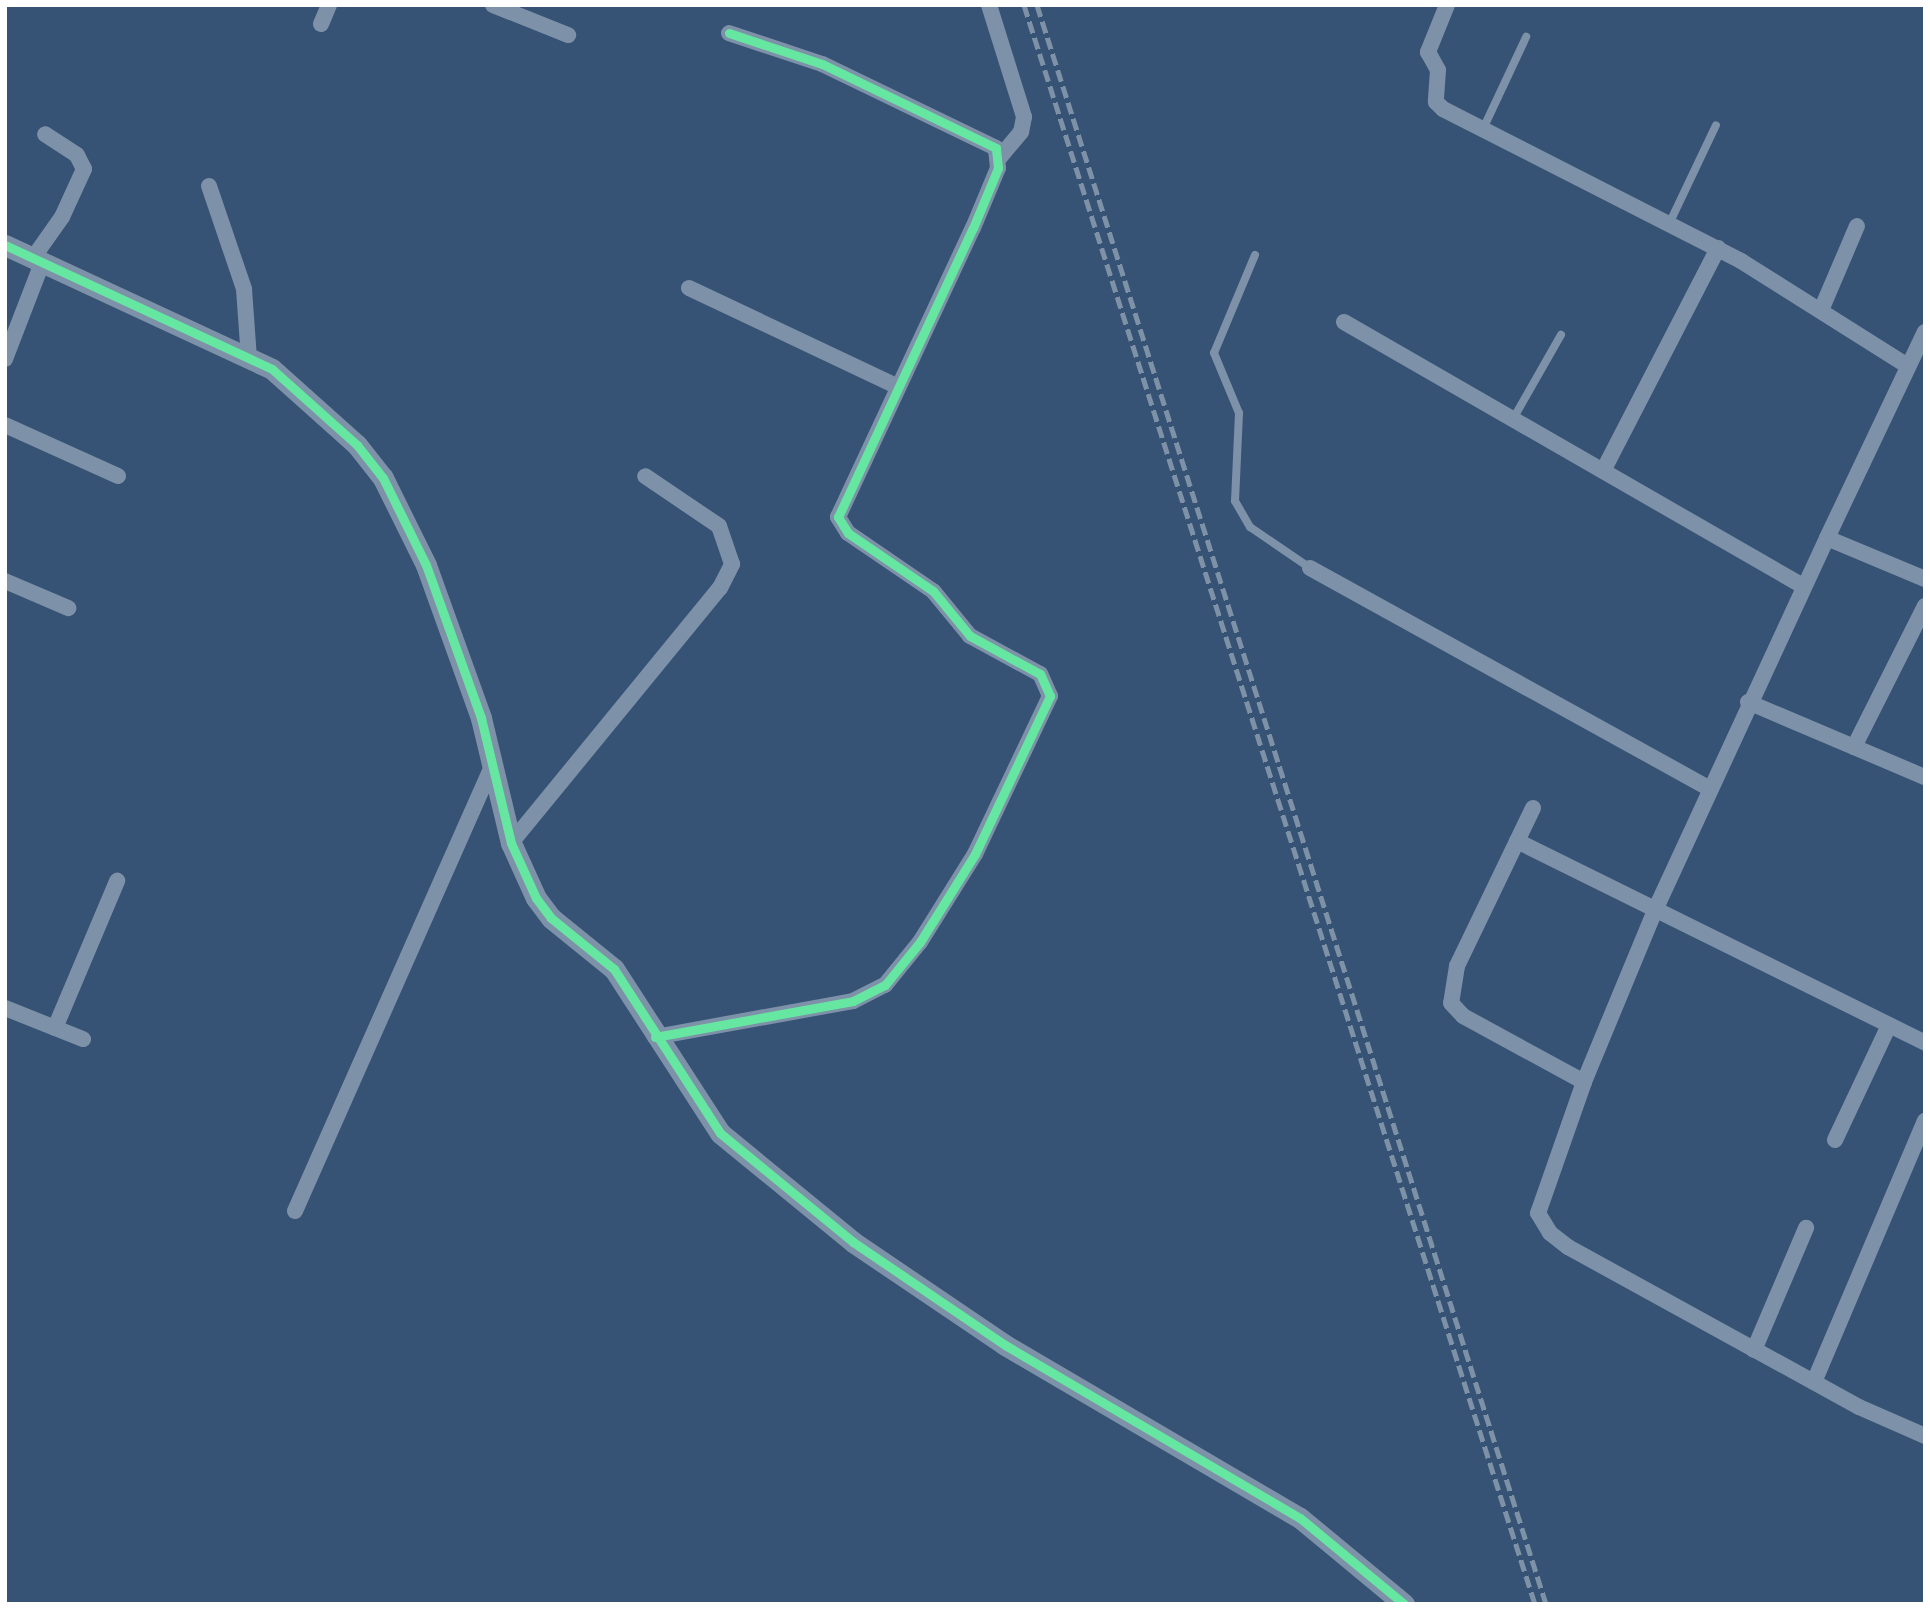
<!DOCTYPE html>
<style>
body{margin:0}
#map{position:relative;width:1930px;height:1609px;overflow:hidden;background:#365274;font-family:Raleway,sans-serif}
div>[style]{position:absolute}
.service>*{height:8px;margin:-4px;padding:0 4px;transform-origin:4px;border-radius:4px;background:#7d92a8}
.minor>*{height:16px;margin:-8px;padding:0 8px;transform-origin:8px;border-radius:8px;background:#7d92a8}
.tertiary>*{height:21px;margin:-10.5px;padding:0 10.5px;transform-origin:10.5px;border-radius:10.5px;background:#7d92a8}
.rail>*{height:5px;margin-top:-2.5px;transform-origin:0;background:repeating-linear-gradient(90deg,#7e92a7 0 12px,transparent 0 17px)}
.cycleway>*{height:9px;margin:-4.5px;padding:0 4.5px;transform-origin:4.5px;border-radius:4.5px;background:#66e7a1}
span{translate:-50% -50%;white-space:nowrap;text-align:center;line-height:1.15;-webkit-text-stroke:5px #1b4f8f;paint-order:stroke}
.frame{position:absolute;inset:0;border:7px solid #fff;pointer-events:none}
</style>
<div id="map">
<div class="service">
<div style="left:1483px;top:129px;width:102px;rotate:-64.9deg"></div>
<div style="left:1670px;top:222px;width:107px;rotate:-64.6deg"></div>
<div style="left:1255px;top:255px;width:106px;rotate:112.7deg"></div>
<div style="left:1214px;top:353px;width:65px;rotate:67.4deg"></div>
<div style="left:1239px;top:413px;width:88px;rotate:92.6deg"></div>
<div style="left:1235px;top:501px;width:30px;rotate:60deg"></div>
<div style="left:1250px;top:527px;width:73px;rotate:34.3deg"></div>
<div style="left:1513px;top:419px;width:97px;rotate:-60.3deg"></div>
</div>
<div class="minor">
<div style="left:493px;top:5px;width:81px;rotate:21.8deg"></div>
<div style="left:989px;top:5px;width:117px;rotate:72.6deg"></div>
<div style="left:1024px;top:117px;width:15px;rotate:101deg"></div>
<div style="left:1021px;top:132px;width:33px;rotate:130deg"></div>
<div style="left:1447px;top:5px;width:51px;rotate:112deg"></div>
<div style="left:1428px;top:52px;width:21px;rotate:61deg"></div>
<div style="left:1438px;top:70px;width:32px;rotate:94deg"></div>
<div style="left:1436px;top:102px;width:10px;rotate:45deg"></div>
<div style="left:1443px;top:109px;width:335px;rotate:27deg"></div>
<div style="left:1741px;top:261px;width:197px;rotate:32.2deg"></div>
<div style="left:321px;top:24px;width:21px;rotate:-67deg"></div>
<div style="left:209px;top:186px;width:109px;rotate:71.2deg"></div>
<div style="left:244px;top:289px;width:69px;rotate:85.9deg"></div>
<div style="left:33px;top:258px;width:50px;rotate:-54.7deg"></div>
<div style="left:62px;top:217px;width:53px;rotate:-65.4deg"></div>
<div style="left:84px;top:169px;width:16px;rotate:-117deg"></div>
<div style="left:77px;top:155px;width:38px;rotate:-147deg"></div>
<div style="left:689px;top:288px;width:231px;rotate:25.3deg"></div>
<div style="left:1822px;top:308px;width:89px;rotate:-66.9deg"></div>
<div style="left:1344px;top:322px;width:530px;rotate:29.91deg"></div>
<div style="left:5px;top:359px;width:103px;rotate:-68.9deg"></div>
<div style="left:5px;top:425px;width:124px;rotate:24.3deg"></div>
<div style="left:1603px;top:471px;width:251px;rotate:-62.7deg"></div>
<div style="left:1827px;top:538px;width:228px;rotate:-64.6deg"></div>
<div style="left:1310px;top:568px;width:455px;rotate:28.9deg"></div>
<div style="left:1925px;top:579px;width:106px;rotate:-157.3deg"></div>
<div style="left:1827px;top:538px;width:408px;rotate:114.8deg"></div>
<div style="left:1656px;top:908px;width:188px;rotate:112.5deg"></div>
<div style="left:1584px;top:1082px;width:139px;rotate:109.3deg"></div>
<div style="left:1538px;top:1213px;width:23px;rotate:59deg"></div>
<div style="left:1550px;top:1233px;width:23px;rotate:38deg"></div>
<div style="left:1568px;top:1247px;width:332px;rotate:28.8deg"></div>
<div style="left:1859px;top:1407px;width:72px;rotate:23.7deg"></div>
<div style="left:5px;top:581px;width:69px;rotate:23.2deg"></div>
<div style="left:1748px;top:702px;width:192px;rotate:23deg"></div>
<div style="left:1854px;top:747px;width:158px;rotate:-63.3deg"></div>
<div style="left:1533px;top:808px;width:175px;rotate:115.7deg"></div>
<div style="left:1457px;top:966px;width:37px;rotate:99deg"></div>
<div style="left:1451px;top:1003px;width:18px;rotate:47deg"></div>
<div style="left:1463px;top:1016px;width:138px;rotate:28.6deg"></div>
<div style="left:1517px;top:841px;width:455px;rotate:26.3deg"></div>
<div style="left:511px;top:843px;width:330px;rotate:-50.7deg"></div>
<div style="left:720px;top:588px;width:27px;rotate:-63deg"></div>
<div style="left:732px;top:564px;width:40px;rotate:-108.9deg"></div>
<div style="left:719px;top:526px;width:89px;rotate:-146deg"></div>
<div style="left:5px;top:1008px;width:84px;rotate:21.7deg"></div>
<div style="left:55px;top:1028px;width:160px;rotate:-67.1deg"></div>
<div style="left:655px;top:1037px;width:201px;rotate:-10.3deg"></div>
<div style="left:853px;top:1001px;width:36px;rotate:-27deg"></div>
<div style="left:885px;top:985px;width:55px;rotate:-50.9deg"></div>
<div style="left:920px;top:942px;width:104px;rotate:-58deg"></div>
<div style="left:975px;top:854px;width:175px;rotate:-64.6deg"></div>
<div style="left:1050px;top:696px;width:24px;rotate:-114deg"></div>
<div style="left:1040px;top:674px;width:80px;rotate:-151.5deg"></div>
<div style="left:970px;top:636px;width:58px;rotate:-129.4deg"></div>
<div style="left:933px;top:591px;width:103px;rotate:-145.7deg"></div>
<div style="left:848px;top:533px;width:19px;rotate:-122deg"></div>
<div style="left:838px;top:517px;width:319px;rotate:-65deg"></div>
<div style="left:973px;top:228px;width:65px;rotate:-67.4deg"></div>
<div style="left:998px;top:168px;width:20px;rotate:-96deg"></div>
<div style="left:996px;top:148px;width:193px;rotate:-154.2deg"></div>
<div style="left:822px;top:64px;width:98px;rotate:-161.6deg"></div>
<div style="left:1835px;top:1140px;width:127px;rotate:-64.8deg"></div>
<div style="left:295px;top:1211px;width:486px;rotate:-66.1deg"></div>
<div style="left:1754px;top:1350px;width:133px;rotate:-66.9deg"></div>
<div style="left:1814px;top:1382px;width:284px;rotate:-67deg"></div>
</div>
<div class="tertiary">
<div style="left:5px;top:245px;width:294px;rotate:24.9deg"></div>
<div style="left:272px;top:369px;width:114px;rotate:41.8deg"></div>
<div style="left:357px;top:445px;width:42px;rotate:51.8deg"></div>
<div style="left:383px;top:478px;width:97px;rotate:63.7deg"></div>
<div style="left:426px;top:565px;width:163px;rotate:70.2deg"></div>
<div style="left:481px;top:718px;width:129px;rotate:76.5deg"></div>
<div style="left:511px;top:843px;width:60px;rotate:65.6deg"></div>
<div style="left:536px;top:898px;width:25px;rotate:53deg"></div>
<div style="left:551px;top:918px;width:81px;rotate:39deg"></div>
<div style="left:614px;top:969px;width:195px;rotate:57.1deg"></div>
<div style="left:720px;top:1133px;width:172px;rotate:39.3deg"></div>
<div style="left:853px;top:1242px;width:184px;rotate:34.1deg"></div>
<div style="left:1005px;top:1345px;width:342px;rotate:30.4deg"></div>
<div style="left:1300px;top:1518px;width:135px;rotate:39.6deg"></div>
</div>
<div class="rail">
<div style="left:1024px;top:5px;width:1679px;rotate:72.28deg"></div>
<div style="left:1037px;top:5px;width:1678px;rotate:72.34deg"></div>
</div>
<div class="cycleway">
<div style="left:5px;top:245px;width:294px;rotate:24.9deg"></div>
<div style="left:272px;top:369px;width:114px;rotate:41.8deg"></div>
<div style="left:357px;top:445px;width:42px;rotate:51.8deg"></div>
<div style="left:383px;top:478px;width:97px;rotate:63.7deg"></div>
<div style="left:426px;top:565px;width:163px;rotate:70.2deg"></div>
<div style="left:481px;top:718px;width:129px;rotate:76.5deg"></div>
<div style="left:511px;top:843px;width:60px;rotate:65.6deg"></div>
<div style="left:536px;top:898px;width:25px;rotate:53deg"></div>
<div style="left:551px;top:918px;width:81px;rotate:39deg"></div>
<div style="left:614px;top:969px;width:195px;rotate:57.1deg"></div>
<div style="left:720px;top:1133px;width:172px;rotate:39.3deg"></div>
<div style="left:853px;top:1242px;width:184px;rotate:34.1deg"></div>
<div style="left:1005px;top:1345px;width:342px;rotate:30.4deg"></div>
<div style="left:1300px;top:1518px;width:135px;rotate:39.6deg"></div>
<div style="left:655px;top:1037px;width:201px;rotate:-10.3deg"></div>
<div style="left:853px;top:1001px;width:36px;rotate:-27deg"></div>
<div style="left:885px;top:985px;width:55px;rotate:-50.9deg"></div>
<div style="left:920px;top:942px;width:104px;rotate:-58deg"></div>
<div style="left:975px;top:854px;width:175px;rotate:-64.6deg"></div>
<div style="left:1050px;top:696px;width:24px;rotate:-114deg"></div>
<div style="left:1040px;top:674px;width:80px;rotate:-151.5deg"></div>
<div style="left:970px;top:636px;width:58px;rotate:-129.4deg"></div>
<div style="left:933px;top:591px;width:103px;rotate:-145.7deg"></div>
<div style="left:848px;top:533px;width:19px;rotate:-122deg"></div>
<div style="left:838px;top:517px;width:319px;rotate:-65deg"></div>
<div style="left:973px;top:228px;width:65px;rotate:-67.4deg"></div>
<div style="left:998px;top:168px;width:20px;rotate:-96deg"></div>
<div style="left:996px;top:148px;width:193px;rotate:-154.2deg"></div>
<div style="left:822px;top:64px;width:98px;rotate:-161.6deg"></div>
</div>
<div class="frame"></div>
</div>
